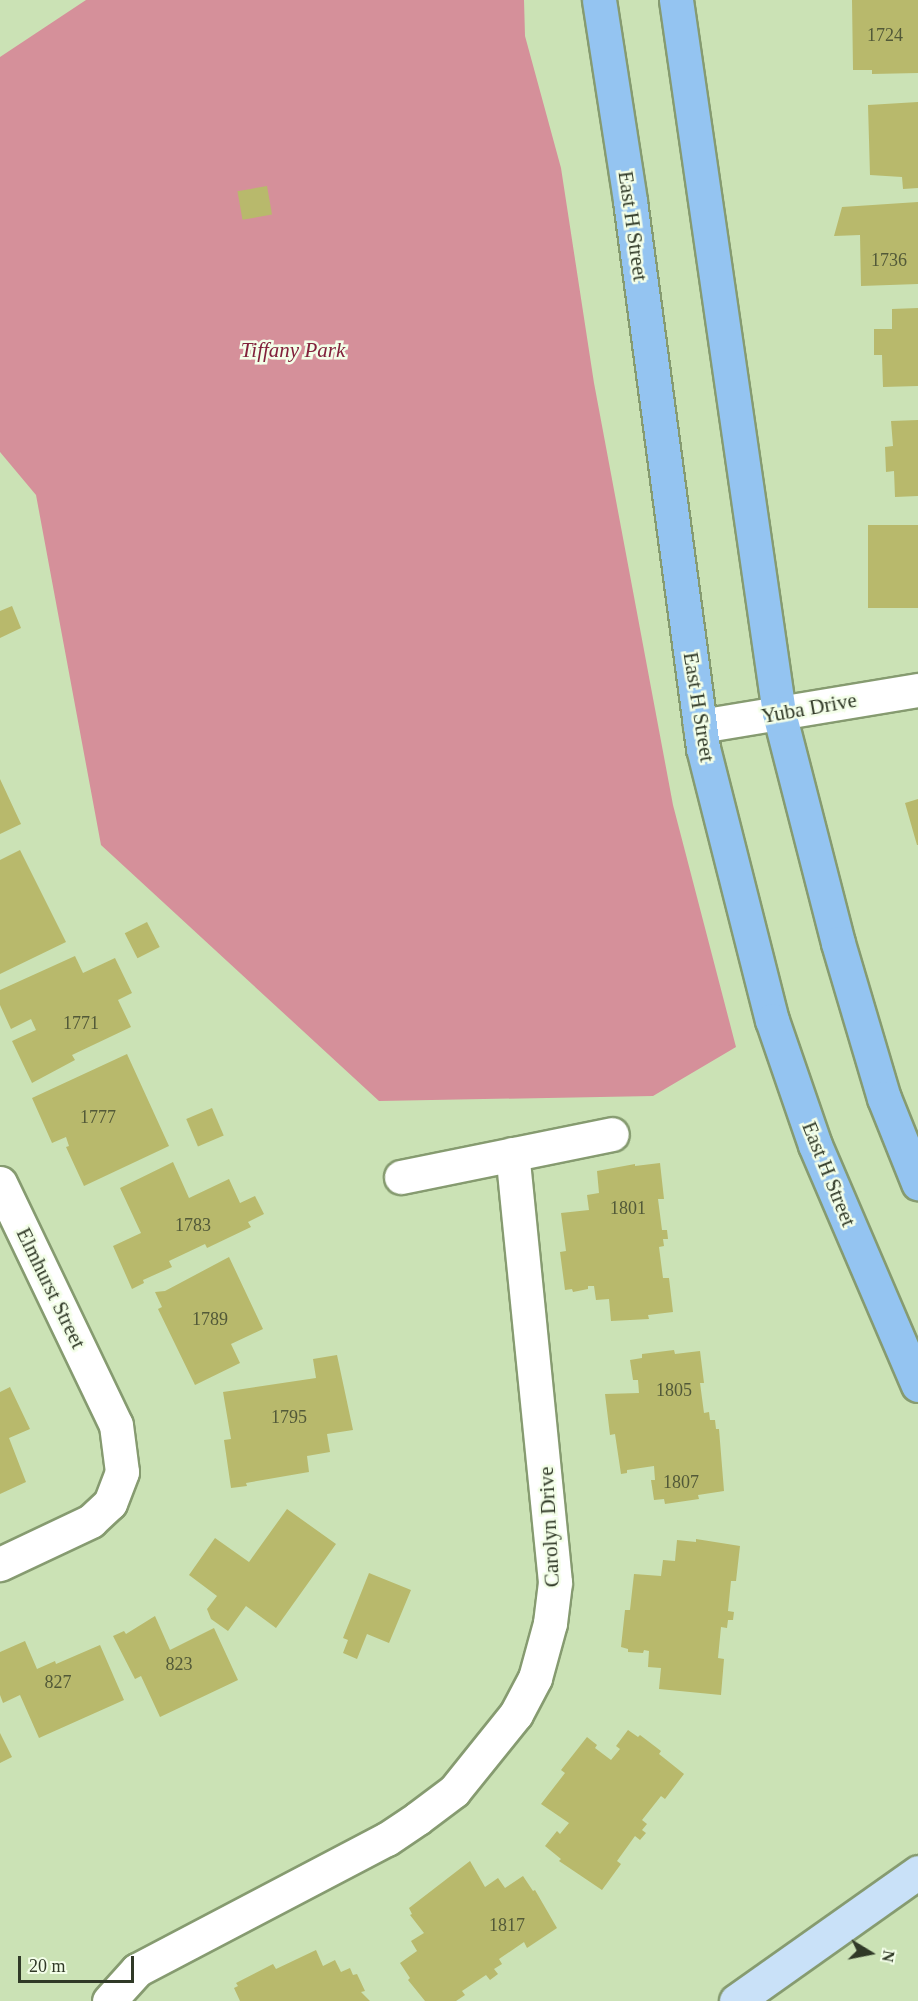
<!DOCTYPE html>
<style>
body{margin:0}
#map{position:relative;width:918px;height:2001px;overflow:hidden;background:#cbe2b5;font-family:Georgia,serif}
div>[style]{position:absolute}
.green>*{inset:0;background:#d5909a}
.building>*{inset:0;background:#b8b96c;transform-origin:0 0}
.roads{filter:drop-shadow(2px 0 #869b70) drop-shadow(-2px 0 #869b70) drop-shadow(0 2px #869b70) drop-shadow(0 -2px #869b70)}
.minor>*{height:33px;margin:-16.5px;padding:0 16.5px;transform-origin:16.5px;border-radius:16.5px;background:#fff}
.secondary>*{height:33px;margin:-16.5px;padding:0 16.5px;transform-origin:16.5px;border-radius:16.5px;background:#c9e1f8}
.primary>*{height:33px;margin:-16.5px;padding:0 16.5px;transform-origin:16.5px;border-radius:16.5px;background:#94c4f1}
span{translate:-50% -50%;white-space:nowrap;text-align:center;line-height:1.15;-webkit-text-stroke:5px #f3fee8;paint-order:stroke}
.number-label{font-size:18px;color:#525938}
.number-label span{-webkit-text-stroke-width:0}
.street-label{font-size:21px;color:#303927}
.park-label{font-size:21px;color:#81213b;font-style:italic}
.north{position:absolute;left:840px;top:1923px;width:60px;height:60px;-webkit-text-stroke:4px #f3fee8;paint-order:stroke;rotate:100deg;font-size:16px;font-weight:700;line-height:24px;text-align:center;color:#303927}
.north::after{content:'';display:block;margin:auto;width:21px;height:27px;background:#303927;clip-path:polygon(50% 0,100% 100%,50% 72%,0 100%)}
.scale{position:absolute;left:18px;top:1956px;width:116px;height:27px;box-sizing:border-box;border:3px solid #303927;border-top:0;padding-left:8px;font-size:18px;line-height:21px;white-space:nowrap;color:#303927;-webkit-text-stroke:4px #f3fee8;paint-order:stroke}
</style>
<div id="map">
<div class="green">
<div style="clip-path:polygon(86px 0,524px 0,525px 36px,561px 168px,594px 383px,673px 805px,736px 1047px,653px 1096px,379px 1101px,101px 845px,36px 495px,0 452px,0 57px)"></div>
</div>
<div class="building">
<div style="clip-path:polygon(852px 0,918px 0,918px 73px,872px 74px,872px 70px,853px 70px)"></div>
<div style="clip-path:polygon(918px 102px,918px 188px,903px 189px,902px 177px,870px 175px,868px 105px)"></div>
<div style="left:267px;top:186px;width:29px;height:30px;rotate:80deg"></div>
<div style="clip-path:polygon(918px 202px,918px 284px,861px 286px,860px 235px,834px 236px,842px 207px)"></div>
<div style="clip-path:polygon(918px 308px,918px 386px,883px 387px,882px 355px,874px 355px,874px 329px,892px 329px,892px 309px)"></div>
<div style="clip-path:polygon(918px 420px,918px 496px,895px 497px,894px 471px,886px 472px,885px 447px,893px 446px,891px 421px)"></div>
<div style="left:918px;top:525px;width:83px;height:50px;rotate:90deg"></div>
<div style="clip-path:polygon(12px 606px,21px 628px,0 638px,0 611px)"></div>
<div style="clip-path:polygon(0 779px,21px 824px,0 834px)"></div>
<div style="clip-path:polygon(918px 799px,918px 845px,917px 845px,905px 803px)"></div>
<div style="clip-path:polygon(20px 850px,66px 942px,0 974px,0 860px)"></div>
<div style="left:147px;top:922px;width:28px;height:25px;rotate:63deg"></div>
<div style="clip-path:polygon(75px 956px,83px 973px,115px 958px,132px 993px,118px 1000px,131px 1027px,72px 1055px,75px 1060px,32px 1083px,12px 1041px,36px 1030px,31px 1019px,11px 1029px,0 1005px,0 990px)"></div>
<div style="clip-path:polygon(127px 1054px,169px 1146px,84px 1186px,66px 1147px,69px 1146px,66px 1137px,52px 1143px,32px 1098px)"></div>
<div style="left:212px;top:1108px;width:30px;height:28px;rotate:67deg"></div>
<div style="clip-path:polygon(173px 1162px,189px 1198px,229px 1179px,240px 1203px,255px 1196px,264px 1214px,248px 1222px,251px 1227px,207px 1248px,205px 1244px,169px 1261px,172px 1267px,143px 1280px,144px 1283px,132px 1289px,113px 1246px,141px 1233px,120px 1188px)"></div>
<div style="clip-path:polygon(660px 1163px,664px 1199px,658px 1199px,662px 1230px,667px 1230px,668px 1239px,663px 1239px,664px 1246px,659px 1247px,663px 1278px,669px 1278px,673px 1312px,648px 1315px,649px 1319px,611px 1321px,609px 1299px,596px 1300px,594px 1286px,588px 1286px,588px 1289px,573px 1292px,572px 1289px,565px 1290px,560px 1252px,566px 1251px,561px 1213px,589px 1210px,587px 1195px,599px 1193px,597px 1171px,635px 1164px,635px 1166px)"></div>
<div style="clip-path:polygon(229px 1257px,263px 1329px,231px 1344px,240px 1363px,195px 1385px,158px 1309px,162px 1307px,155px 1292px,165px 1291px)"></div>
<div style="clip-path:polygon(674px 1350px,675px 1354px,700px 1351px,704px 1383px,700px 1383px,704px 1413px,709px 1412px,710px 1420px,715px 1420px,716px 1429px,719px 1429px,724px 1491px,698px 1495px,699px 1499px,665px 1504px,664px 1499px,654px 1500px,651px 1480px,655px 1480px,654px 1466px,627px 1470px,627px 1473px,621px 1474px,615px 1434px,610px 1435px,605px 1394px,639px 1393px,638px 1380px,633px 1380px,630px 1360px,642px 1358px,642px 1354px)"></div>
<div style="clip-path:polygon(337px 1355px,353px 1430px,327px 1434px,330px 1452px,307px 1456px,309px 1472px,246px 1483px,247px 1486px,231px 1488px,224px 1440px,231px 1439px,223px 1392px,316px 1378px,313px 1359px)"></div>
<div style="clip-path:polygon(10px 1387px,30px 1429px,9px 1438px,26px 1482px,0 1494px,0 1392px)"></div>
<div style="clip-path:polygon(287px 1509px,336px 1544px,276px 1628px,246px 1606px,228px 1631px,211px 1619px,207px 1609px,217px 1596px,189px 1575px,215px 1538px,249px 1562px)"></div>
<div style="clip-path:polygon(696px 1539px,740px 1546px,736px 1581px,731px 1581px,728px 1611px,734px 1612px,733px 1620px,728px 1620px,727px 1628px,721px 1627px,718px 1658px,724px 1659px,721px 1695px,659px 1689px,661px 1668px,648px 1667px,649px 1651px,644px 1650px,643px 1653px,628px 1652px,628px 1649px,621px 1647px,625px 1610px,630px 1610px,634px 1574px,661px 1576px,663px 1560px,675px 1561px,677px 1540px,696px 1542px)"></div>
<div style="clip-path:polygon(369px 1573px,411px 1590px,389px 1643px,367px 1634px,357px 1659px,343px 1653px,348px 1640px,343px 1638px)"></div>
<div style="clip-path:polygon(155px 1616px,170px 1650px,214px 1628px,238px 1680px,160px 1717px,141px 1676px,135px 1679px,113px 1636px,124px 1631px,126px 1634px)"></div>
<div style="clip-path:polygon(25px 1641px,37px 1669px,55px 1661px,56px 1664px,100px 1645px,124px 1700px,39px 1738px,20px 1695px,3px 1703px,0 1695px,0 1652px)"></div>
<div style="clip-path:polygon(628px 1730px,638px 1737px,640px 1735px,661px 1751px,659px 1754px,684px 1774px,665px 1799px,661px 1796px,642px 1820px,647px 1824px,642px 1830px,646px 1833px,640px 1840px,635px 1836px,617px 1861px,621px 1864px,602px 1890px,559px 1861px,561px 1859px,545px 1846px,557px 1831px,560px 1834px,569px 1823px,541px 1804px,565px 1773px,561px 1770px,587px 1737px,597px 1745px,595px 1748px,611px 1760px,620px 1749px,616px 1746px)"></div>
<div style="clip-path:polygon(0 1733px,12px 1757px,0 1763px)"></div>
<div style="clip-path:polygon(470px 1861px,485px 1887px,498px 1878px,505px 1888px,523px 1876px,533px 1891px,535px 1890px,557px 1928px,527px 1948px,524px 1942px,499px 1959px,502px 1964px,494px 1969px,498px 1974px,490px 1980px,486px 1975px,462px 1991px,465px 1995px,456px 2001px,425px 2001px,408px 1980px,410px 1978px,400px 1963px,417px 1951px,411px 1941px,424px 1933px,410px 1915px,412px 1914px,409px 1908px)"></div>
<div style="clip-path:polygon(316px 1950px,323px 1966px,335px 1960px,341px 1972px,350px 1968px,353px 1975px,357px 1974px,365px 1991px,361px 1992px,370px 2001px,240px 2001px,234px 1988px,238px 1986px,236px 1983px,273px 1964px,276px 1969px)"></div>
</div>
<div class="roads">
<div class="minor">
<div style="left:700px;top:726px;width:221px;rotate:-9.4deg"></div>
<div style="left:401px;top:1177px;width:215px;rotate:-11.5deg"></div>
<div style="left:0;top:1183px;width:268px;rotate:64.4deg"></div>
<div style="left:116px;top:1425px;width:47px;rotate:82.7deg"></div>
<div style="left:122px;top:1472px;width:33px;rotate:111deg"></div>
<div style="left:110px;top:1503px;width:26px;rotate:137deg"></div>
<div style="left:91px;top:1521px;width:101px;rotate:154.7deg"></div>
<div style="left:109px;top:2001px;width:42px;rotate:-47.9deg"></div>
<div style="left:137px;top:1970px;width:282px;rotate:-27.7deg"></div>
<div style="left:387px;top:1839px;width:37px;rotate:-34deg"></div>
<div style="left:418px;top:1818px;width:45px;rotate:-36.9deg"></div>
<div style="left:454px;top:1791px;width:99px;rotate:-51.2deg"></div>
<div style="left:516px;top:1714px;width:41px;rotate:-62.2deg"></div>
<div style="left:535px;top:1678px;width:57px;rotate:-74.7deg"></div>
<div style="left:550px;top:1623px;width:41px;rotate:-83deg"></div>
<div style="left:555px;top:1582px;width:430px;rotate:-95.7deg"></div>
</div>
<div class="secondary">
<div style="left:736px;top:2001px;width:223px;rotate:-35.3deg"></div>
</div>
<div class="primary">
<div style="left:599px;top:0;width:203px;rotate:81.2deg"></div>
<div style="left:630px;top:201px;width:552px;rotate:82.4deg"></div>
<div style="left:703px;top:748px;width:281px;rotate:75.8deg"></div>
<div style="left:772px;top:1020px;width:132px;rotate:71deg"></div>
<div style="left:815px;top:1145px;width:261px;rotate:66.8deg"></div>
<div style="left:676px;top:0;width:720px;rotate:81.78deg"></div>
<div style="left:779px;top:713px;width:237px;rotate:75.6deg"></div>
<div style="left:838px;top:943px;width:162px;rotate:73.5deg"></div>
<div style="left:884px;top:1098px;width:92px;rotate:68.2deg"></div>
</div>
</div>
<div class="number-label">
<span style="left:885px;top:35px">1724</span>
<span style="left:889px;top:260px">1736</span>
<span style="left:81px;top:1023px">1771</span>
<span style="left:98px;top:1117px">1777</span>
<span style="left:628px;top:1208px">1801</span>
<span style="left:193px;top:1225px">1783</span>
<span style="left:210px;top:1319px">1789</span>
<span style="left:674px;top:1390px">1805</span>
<span style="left:289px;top:1417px">1795</span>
<span style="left:681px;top:1482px">1807</span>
<span style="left:179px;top:1664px">823</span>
<span style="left:58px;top:1682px">827</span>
<span style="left:507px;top:1925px">1817</span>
</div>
<div class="street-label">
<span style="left:633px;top:226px;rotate:82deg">East H Street</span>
<span style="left:699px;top:707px;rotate:81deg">East H Street</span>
<span style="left:809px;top:708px;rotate:-10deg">Yuba Drive</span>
<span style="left:829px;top:1174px;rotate:68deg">East H Street</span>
<span style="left:51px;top:1288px;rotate:64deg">Elmhurst Street</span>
<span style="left:549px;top:1527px;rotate:-93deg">Carolyn Drive</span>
</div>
<div class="park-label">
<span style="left:293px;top:350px">Tiffany Park</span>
</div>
<div class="north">N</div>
<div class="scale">20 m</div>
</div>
